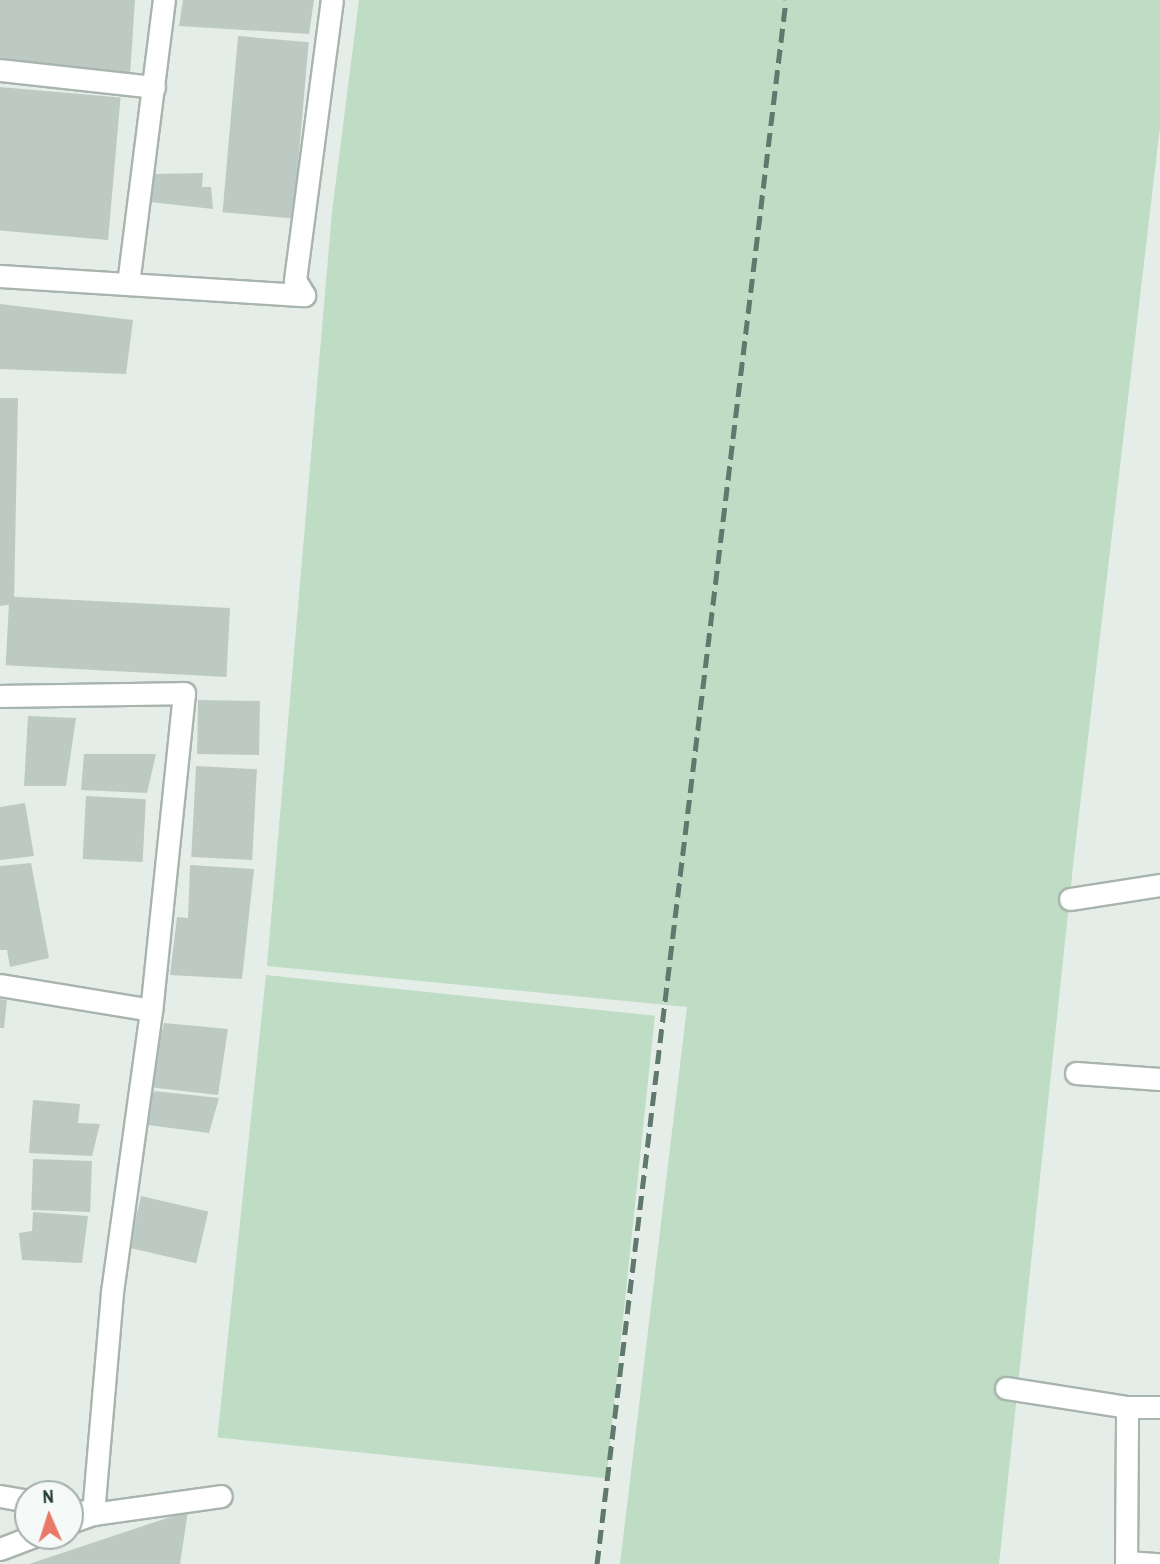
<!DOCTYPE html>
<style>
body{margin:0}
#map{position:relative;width:1160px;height:1564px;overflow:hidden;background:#e5ede8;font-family:"Archivo Narrow",sans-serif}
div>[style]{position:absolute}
.green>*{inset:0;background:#bfdcc4;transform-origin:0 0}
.building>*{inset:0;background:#bdcac4;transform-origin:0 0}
.roads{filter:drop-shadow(2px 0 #a8b5ae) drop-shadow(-2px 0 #a8b5ae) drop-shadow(0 2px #a8b5ae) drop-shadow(0 -2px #a8b5ae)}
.minor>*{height:21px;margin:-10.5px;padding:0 10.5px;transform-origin:10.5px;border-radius:10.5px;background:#fff}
.rail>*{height:5px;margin-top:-2.5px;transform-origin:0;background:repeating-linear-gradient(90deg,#60796f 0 14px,transparent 0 21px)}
span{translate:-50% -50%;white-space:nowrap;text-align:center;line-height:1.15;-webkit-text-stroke:5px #f5f9f7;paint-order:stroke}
.north{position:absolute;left:14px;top:1480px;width:70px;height:70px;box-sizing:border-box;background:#f5f9f7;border:2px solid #a2aea9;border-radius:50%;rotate:357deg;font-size:19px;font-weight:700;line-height:28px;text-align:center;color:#253e34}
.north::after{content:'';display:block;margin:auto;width:24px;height:32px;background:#e87868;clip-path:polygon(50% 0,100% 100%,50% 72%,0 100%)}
</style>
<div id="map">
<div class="green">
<div style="clip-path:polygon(359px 0,1160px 0,1160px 127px,1074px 857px,999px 1564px,620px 1564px,687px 1007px,267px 966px,332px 212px)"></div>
<div style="left:266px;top:975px;width:391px;height:465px;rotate:6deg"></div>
</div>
<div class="building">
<div style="clip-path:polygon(0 0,135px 0,130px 76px,0 66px)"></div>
<div style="clip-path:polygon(183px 0,314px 0,309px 34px,179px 26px)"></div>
<div style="left:238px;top:36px;width:71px;height:177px;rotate:5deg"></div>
<div style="left:0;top:87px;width:121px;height:143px;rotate:5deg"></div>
<div style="clip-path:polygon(203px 173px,202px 187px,211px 187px,213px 209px,150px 202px,154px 174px)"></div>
<div style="clip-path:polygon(0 304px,133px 320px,126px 374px,0 369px)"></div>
<div style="clip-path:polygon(0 398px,18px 398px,14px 604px,0 606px)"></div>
<div style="left:230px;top:608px;width:69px;height:221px;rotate:93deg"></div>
<div style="left:260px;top:701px;width:54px;height:62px;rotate:91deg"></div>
<div style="clip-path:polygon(28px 716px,76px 718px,66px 786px,24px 786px)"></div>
<div style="clip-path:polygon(84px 754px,156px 754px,147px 793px,81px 790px)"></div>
<div style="left:196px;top:766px;width:61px;height:91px;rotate:3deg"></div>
<div style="left:86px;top:796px;width:60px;height:63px;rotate:3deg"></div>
<div style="clip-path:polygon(25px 803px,34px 856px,0 860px,0 807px)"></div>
<div style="clip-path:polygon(31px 863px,49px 958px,10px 967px,7px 950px,0 950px,0 866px)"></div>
<div style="clip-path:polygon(190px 865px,254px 869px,242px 979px,170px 975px,177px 917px,188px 918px)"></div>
<div style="clip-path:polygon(0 999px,7px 1000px,4px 1028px,0 1028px)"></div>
<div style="clip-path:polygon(164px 1023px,228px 1029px,218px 1095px,148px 1087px)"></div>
<div style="clip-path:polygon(154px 1091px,219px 1098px,209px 1133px,140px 1124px)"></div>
<div style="clip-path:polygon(33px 1100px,80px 1104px,78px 1123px,100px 1124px,92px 1156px,29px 1153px)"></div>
<div style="left:33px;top:1159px;width:59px;height:51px;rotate:2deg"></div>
<div style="left:141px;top:1196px;width:69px;height:53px;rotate:13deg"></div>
<div style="clip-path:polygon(33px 1212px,88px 1216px,82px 1263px,22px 1260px,19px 1233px,32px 1231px)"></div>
<div style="clip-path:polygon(188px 1511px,180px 1564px,29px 1564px)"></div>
</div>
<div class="roads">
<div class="minor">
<div style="left:0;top:70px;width:155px;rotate:6.3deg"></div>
<div style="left:0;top:276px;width:305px;rotate:3.6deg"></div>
<div style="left:128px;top:284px;width:286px;rotate:-82.8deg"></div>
<div style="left:304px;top:295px;width:17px;rotate:-121deg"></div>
<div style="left:295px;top:280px;width:282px;rotate:-82.5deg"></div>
<div style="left:0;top:696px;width:184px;rotate:-0.9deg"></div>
<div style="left:184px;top:693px;width:319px;rotate:95.9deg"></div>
<div style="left:151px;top:1010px;width:153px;rotate:-170.6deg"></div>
<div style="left:1070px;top:899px;width:91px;rotate:-8.8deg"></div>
<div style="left:1076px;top:1073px;width:84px;rotate:4.1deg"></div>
<div style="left:1006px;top:1388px;width:122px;rotate:8.9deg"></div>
<div style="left:0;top:1496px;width:28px;rotate:10deg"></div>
<div style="left:79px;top:1511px;width:14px;rotate:12deg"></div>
<div style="left:93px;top:1514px;width:129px;rotate:-8deg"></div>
<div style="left:70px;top:1522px;width:24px;rotate:-19deg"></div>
<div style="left:93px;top:1514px;width:223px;rotate:-85.1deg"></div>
<div style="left:112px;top:1292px;width:285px;rotate:-82.1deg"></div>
<div style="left:0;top:1549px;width:36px;rotate:-21deg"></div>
<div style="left:1127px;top:1562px;width:31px;rotate:4deg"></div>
<div style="left:1126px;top:1564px;width:157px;rotate:-89.6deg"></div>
<div style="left:1127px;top:1407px;width:33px"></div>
</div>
</div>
<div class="rail">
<div style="left:597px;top:1564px;width:1575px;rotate:-83.11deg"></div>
</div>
<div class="north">N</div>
</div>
